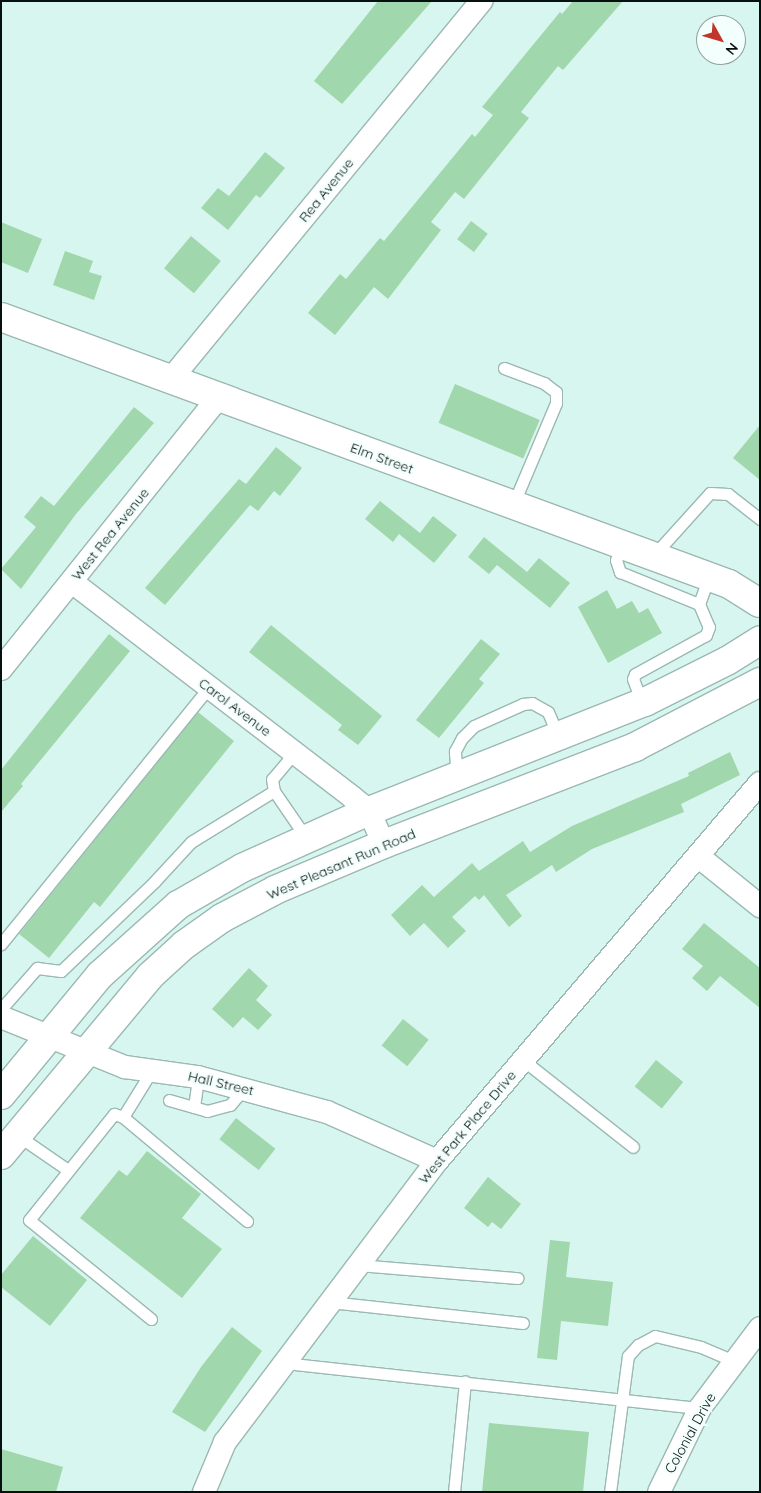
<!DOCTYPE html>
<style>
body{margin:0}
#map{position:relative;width:761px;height:1493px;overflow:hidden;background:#d8f6f0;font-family:Quicksand,sans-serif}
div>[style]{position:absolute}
.building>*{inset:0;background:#a0d7ac;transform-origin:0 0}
.roads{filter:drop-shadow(1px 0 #9bb8b2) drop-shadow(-1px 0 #9bb8b2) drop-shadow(0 1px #9bb8b2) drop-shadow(0 -1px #9bb8b2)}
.service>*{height:11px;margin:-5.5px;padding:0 5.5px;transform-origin:5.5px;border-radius:5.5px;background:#fff}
.minor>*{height:22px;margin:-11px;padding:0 11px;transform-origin:11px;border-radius:11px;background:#fff}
.tertiary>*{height:28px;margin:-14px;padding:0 14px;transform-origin:14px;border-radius:14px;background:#fff}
.secondary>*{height:28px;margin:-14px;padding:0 14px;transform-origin:14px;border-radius:14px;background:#fff}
span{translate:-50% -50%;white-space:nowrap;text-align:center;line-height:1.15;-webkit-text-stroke:5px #f3fffc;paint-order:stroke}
.street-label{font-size:14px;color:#06100e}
.frame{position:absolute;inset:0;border:2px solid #06100e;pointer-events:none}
.north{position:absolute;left:696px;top:15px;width:50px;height:50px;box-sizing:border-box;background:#f3fffc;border:1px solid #949f9d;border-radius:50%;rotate:129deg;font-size:14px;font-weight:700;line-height:20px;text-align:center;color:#06100e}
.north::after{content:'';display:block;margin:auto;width:18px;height:22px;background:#c2352a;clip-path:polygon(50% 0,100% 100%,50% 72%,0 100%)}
</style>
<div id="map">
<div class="building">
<div style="clip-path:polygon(378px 1px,432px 1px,342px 104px,314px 81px)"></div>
<div style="clip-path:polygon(573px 1px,623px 1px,563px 70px,558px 66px,521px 112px,529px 118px,464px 199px,455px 192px,431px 222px,441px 230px,388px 299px,374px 287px,335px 335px,308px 313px,340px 274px,346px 279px,380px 238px,384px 241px,472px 134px,475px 137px,493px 115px,482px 107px,560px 12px,562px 14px)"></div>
<div style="clip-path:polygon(265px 152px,285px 168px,260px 198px,256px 195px,228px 230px,201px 208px,218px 188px,229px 196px)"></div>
<div style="left:471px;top:221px;width:21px;height:23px;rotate:37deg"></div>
<div style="clip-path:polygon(1px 222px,42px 239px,28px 273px,1px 262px)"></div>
<div style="left:191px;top:236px;width:39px;height:42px;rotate:40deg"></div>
<div style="clip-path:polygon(65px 251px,93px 261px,89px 272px,102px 276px,94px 300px,53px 285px)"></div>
<div style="left:455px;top:384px;width:92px;height:42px;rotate:23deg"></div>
<div style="clip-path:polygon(134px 407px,154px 423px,76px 514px,21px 589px,1px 569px,36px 527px,24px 517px,41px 496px,54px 506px)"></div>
<div style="clip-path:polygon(760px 425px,760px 480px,733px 458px)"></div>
<div style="clip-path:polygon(276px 447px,302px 468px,280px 496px,274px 491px,258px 511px,250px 505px,165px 605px,145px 588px,239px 479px,246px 484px)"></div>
<div style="clip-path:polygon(380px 501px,420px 533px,433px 516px,457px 535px,434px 563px,399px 534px,393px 542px,365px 519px)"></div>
<div style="clip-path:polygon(484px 537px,527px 572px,539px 558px,570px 583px,550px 608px,497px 565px,489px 574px,468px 557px)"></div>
<div style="clip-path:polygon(607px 590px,617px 609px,632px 601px,639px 613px,648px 608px,662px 633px,608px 663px,578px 607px)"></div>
<div style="clip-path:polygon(271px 625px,382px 716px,358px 745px,338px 730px,342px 725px,249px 652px)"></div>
<div style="clip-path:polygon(109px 634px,130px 651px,21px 784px,23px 786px,1px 812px,1px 770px)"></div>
<div style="clip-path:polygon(481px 639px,500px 654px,479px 679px,484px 683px,439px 738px,416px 720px)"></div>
<div style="clip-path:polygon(198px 712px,234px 741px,100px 907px,94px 902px,49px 958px,19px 934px)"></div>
<div style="clip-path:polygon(730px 752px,740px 775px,681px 804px,684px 812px,592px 849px,556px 872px,552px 865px,506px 895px,522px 916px,509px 927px,484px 895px,479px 900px,475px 896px,452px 917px,466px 931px,448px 948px,424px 923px,410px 936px,391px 915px,422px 885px,434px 897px,472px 863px,479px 871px,523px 841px,530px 852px,572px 826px,689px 776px,688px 773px)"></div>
<div style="clip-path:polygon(704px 923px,760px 968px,760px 1008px,720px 976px,707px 991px,692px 978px,703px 966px,682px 949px)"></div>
<div style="clip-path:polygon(249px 968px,268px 986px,256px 1000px,272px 1015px,258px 1030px,243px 1017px,233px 1028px,212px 1009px)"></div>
<div style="left:403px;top:1019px;width:33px;height:34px;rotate:39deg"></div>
<div style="left:656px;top:1060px;width:35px;height:34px;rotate:39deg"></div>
<div style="left:236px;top:1118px;width:50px;height:27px;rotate:38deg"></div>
<div style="clip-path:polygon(147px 1151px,201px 1194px,182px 1218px,222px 1249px,182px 1298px,80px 1218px,119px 1170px,127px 1176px)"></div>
<div style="clip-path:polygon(488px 1177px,521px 1204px,501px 1229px,492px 1222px,488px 1227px,464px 1208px)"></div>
<div style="clip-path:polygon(33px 1236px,87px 1280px,50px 1326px,1px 1287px,1px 1275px)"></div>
<div style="clip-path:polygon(550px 1240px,570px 1242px,566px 1277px,613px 1282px,608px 1326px,561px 1321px,557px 1360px,537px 1358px)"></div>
<div style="clip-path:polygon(232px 1327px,262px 1351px,205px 1432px,172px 1412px,201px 1367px)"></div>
<div style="clip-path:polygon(489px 1423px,589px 1432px,583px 1492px,482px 1492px)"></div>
<div style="clip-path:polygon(1px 1449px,63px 1467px,56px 1492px,1px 1492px)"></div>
</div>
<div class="roads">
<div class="service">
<div style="left:504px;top:368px;width:43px;rotate:20.6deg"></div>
<div style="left:544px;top:383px;width:15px;rotate:37deg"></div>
<div style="left:556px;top:392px;width:11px;rotate:90deg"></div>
<div style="left:556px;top:403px;width:111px;rotate:112.9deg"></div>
<div style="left:621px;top:545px;width:16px;rotate:108deg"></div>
<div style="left:616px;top:560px;width:13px;rotate:72deg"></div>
<div style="left:620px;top:572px;width:85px;rotate:22.1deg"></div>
<div style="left:699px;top:604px;width:25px;rotate:67deg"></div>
<div style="left:709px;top:627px;width:9px;rotate:111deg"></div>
<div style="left:706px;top:635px;width:81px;rotate:151.2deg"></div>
<div style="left:635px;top:674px;width:5px;rotate:112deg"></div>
<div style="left:633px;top:679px;width:26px;rotate:69deg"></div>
<div style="left:653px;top:556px;width:85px;rotate:-47.9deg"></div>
<div style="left:710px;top:493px;width:18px;rotate:3deg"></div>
<div style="left:728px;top:494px;width:41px;rotate:38deg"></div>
<div style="left:699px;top:604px;width:29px;rotate:-70deg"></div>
<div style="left:295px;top:752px;width:35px;rotate:130deg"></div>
<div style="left:272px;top:779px;width:12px;rotate:81deg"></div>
<div style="left:274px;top:791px;width:58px;rotate:55.5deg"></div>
<div style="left:457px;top:776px;width:25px;rotate:-95deg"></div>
<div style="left:455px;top:751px;width:15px;rotate:-62deg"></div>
<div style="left:462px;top:738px;width:17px;rotate:-45deg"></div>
<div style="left:474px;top:726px;width:54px;rotate:-24.2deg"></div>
<div style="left:523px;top:704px;width:9px;rotate:-6deg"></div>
<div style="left:532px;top:703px;width:18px;rotate:29deg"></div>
<div style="left:548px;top:712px;width:26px;rotate:67deg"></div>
<div style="left:1px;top:944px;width:331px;rotate:-51deg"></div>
<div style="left:1px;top:1009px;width:55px;rotate:-48.7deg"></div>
<div style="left:37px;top:968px;width:24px;rotate:7deg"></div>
<div style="left:61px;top:971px;width:129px;rotate:-43.7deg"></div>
<div style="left:154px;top:882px;width:54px;rotate:-47.2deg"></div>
<div style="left:191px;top:842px;width:97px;rotate:-31.6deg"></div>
<div style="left:523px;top:1060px;width:140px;rotate:38.3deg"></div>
<div style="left:169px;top:1100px;width:40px;rotate:16deg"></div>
<div style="left:207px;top:1111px;width:24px;rotate:-15deg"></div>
<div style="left:230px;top:1105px;width:23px;rotate:-50deg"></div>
<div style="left:194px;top:1107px;width:30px;rotate:-82deg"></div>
<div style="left:123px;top:1117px;width:55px;rotate:-58.3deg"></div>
<div style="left:17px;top:1135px;width:62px;rotate:34.5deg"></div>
<div style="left:358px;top:1265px;width:160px;rotate:4.7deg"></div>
<div style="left:330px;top:1302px;width:194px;rotate:6.2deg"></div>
<div style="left:151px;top:1319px;width:157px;rotate:-140.9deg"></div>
<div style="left:29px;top:1220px;width:136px;rotate:-51.3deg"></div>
<div style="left:114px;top:1114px;width:9px;rotate:18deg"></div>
<div style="left:123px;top:1117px;width:162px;rotate:40deg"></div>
<div style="left:284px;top:1363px;width:418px;rotate:6.2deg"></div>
<div style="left:454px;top:1492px;width:111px;rotate:-84.3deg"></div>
<div style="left:610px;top:1492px;width:137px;rotate:-82.5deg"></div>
<div style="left:628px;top:1356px;width:15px;rotate:-48deg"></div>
<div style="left:638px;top:1345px;width:19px;rotate:-28deg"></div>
<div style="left:655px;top:1336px;width:47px;rotate:13.4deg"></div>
<div style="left:701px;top:1347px;width:36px;rotate:23deg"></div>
</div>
<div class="minor">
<div style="left:171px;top:379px;width:489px;rotate:-50.6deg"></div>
<div style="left:72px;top:582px;width:353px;rotate:37.5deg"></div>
<div style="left:352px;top:797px;width:22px;rotate:39deg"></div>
<div style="left:369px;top:811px;width:36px;rotate:66deg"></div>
<div style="left:1px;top:669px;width:347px;rotate:-51.3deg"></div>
<div style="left:698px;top:856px;width:80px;rotate:38.9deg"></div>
<div style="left:1px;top:1017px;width:134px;rotate:22deg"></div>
<div style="left:125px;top:1067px;width:74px;rotate:7.8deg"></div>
<div style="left:198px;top:1077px;width:134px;rotate:15.2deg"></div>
<div style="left:327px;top:1112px;width:120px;rotate:24deg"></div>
<div style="left:204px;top:1492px;width:54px;rotate:-67.2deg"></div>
<div style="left:225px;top:1442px;width:352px;rotate:-53deg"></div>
<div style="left:437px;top:1161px;width:497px;rotate:-49.5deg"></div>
<div style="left:659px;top:1492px;width:93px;rotate:-64deg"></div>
<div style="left:700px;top:1408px;width:100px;rotate:-53.1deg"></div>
</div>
<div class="tertiary">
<div style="left:1px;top:317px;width:775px;rotate:20.14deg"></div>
<div style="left:729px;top:584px;width:36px;rotate:32deg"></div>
</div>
<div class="secondary">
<div style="left:1px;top:1095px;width:156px;rotate:-50.5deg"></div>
<div style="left:100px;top:975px;width:105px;rotate:-41.9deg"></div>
<div style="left:178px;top:905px;width:74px;rotate:-30deg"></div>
<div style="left:242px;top:868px;width:139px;rotate:-24.2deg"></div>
<div style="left:369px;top:811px;width:297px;rotate:-21.6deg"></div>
<div style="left:645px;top:702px;width:92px;rotate:-26.6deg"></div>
<div style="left:727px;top:661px;width:39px;rotate:-32deg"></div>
<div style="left:1px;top:1155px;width:233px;rotate:-50.2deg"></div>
<div style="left:150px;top:976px;width:46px;rotate:-42.4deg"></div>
<div style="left:184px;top:945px;width:47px;rotate:-35.4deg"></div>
<div style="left:222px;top:918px;width:60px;rotate:-27.8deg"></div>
<div style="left:275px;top:890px;width:118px;rotate:-22.9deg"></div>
<div style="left:384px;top:844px;width:269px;rotate:-21.1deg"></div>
<div style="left:635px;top:747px;width:141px;rotate:-27.5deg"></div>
</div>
</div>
<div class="street-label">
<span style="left:326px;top:190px;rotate:-51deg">Rea Avenue</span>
<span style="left:382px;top:458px;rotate:20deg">Elm Street</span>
<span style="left:110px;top:534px;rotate:-51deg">West Rea Avenue</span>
<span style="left:235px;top:707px;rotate:37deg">Carol Avenue</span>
<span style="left:341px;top:864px;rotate:-23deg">West Pleasant Run Road</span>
<span style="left:221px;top:1083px;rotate:13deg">Hall Street</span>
<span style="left:467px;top:1127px;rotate:-50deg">West Park Place Drive</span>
<span style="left:690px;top:1433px;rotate:-61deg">Colonial Drive</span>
</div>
<div class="frame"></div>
<div class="north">N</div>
</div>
